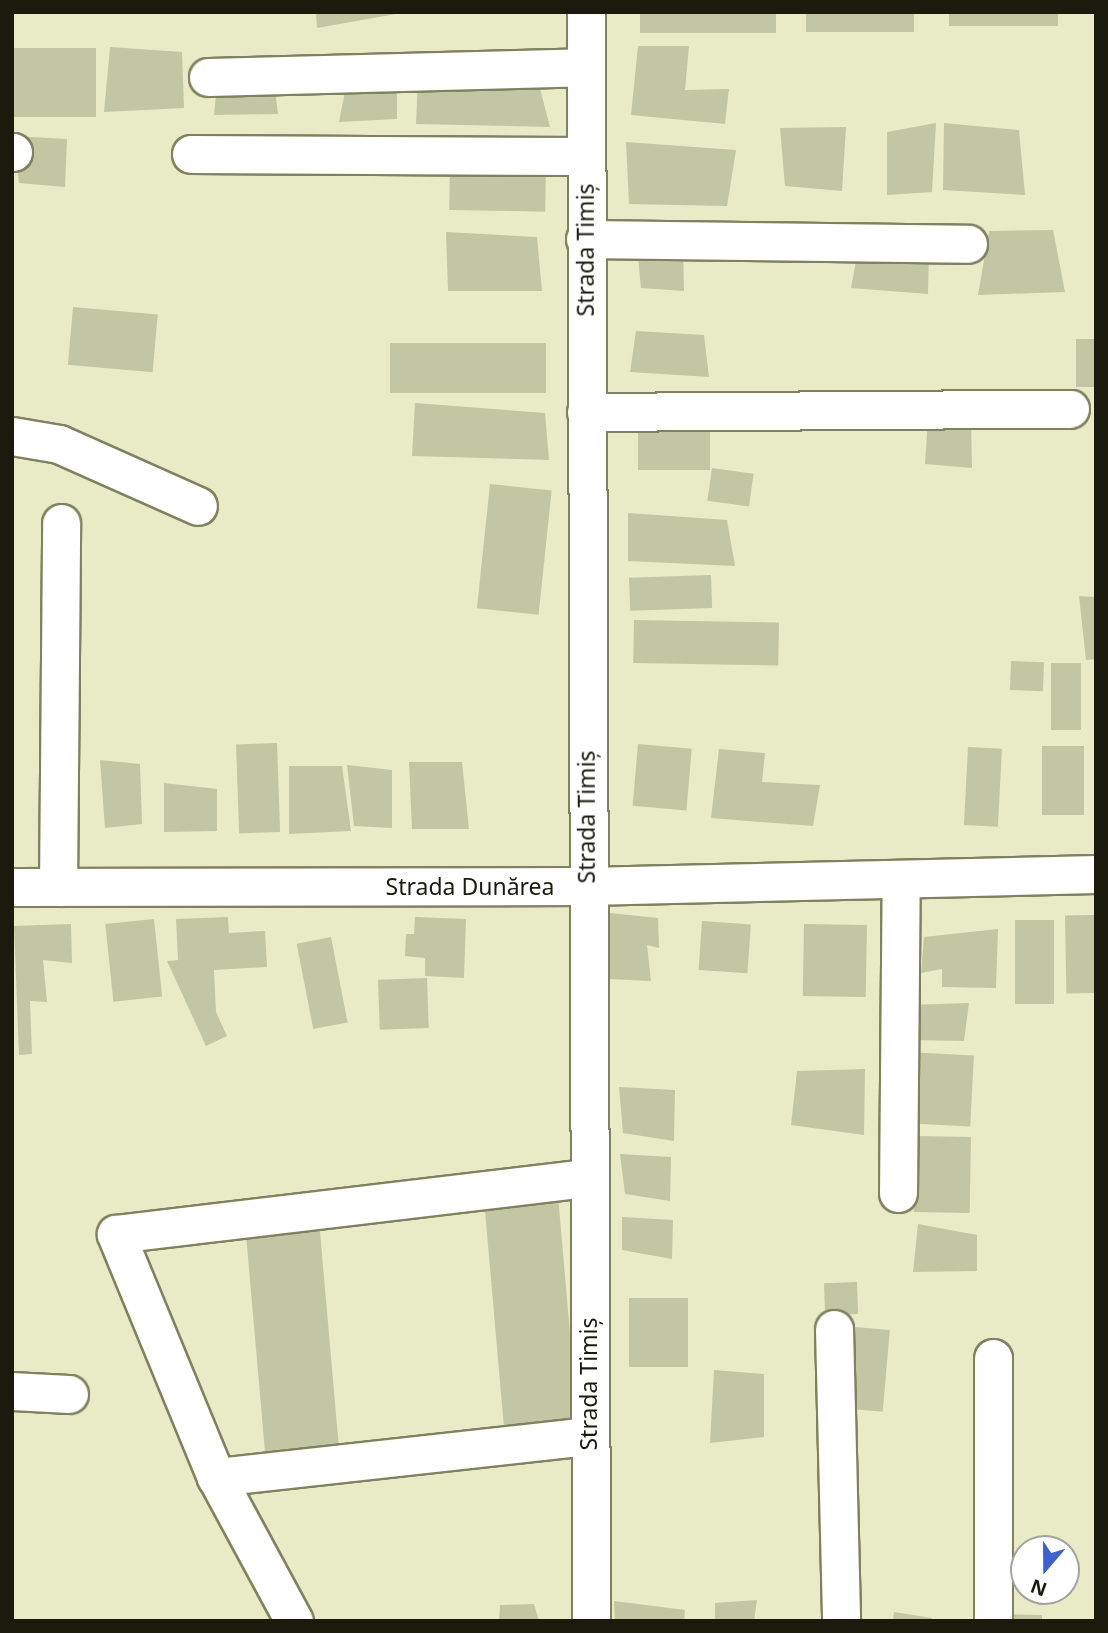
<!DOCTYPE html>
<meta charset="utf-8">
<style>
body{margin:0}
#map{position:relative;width:1108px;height:1633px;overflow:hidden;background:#e9ebc6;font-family:"Noto Sans",sans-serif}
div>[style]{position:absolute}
.building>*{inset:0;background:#c3c6a2;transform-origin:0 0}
.roads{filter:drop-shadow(2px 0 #80825f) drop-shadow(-2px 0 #80825f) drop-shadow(0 2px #80825f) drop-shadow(0 -2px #80825f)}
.minor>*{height:37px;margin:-18.5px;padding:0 18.5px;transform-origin:18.5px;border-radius:18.5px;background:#fff}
span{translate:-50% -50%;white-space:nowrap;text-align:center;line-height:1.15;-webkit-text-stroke:5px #fff;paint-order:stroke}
.street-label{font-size:23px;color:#1a1b0d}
.frame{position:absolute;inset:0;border:14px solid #1a1b0d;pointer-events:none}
.north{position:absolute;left:1010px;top:1535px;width:70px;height:70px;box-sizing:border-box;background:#fff;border:2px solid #a3a49e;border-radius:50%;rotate:200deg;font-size:19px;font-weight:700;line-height:28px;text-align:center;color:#1a1b0d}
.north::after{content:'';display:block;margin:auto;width:24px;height:32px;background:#3b61d2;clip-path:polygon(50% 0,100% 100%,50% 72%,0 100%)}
</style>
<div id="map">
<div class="building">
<div style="clip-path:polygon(316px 12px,396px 12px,396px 14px,317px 28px)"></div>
<div style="left:640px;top:12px;width:136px;height:21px"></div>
<div style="left:806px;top:12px;width:108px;height:20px"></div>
<div style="left:949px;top:12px;width:109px;height:14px"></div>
<div style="clip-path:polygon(638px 46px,689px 46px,685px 90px,729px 89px,725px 124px,631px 115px)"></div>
<div style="clip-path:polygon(110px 47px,182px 52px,184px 108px,104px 112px)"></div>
<div style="left:14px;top:48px;width:82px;height:69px"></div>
<div style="clip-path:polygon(537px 77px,550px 127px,416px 124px,418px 79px)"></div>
<div style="clip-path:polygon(397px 79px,397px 119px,339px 122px,347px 81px)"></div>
<div style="clip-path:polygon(274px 82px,278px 114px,214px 115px,217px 84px)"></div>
<div style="clip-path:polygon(936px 123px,932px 192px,887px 195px,887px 132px)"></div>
<div style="clip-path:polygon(944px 123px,1019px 130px,1025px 195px,943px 190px)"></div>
<div style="clip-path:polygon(846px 127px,842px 191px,785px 186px,780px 128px)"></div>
<div style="clip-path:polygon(14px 136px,67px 139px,65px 187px,19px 183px)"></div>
<div style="clip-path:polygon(626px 142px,736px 150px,727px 206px,629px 204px)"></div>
<div style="left:450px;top:164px;width:96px;height:46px;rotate:1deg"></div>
<div style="clip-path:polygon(1053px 230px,1065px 292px,978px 295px,989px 231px)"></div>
<div style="clip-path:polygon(446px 232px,537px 237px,542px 291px,448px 291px)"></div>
<div style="clip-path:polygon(637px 247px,683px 247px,684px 291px,641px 288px)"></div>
<div style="clip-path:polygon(858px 251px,929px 251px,928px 294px,851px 288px)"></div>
<div style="left:73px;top:307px;width:85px;height:58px;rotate:5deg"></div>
<div style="clip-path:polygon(636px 331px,704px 335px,709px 377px,630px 372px)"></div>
<div style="left:1076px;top:339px;width:20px;height:48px"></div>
<div style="left:390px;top:343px;width:156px;height:50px"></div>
<div style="clip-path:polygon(415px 403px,545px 413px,549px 460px,412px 456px)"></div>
<div style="clip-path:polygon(928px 418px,971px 419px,972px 468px,925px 464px)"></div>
<div style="left:638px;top:419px;width:72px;height:51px"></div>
<div style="left:712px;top:468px;width:42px;height:33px;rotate:8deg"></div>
<div style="left:490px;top:484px;width:62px;height:125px;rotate:6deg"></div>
<div style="clip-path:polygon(628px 513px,727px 520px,735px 566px,628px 561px)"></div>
<div style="left:711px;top:575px;width:33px;height:82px;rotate:88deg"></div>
<div style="clip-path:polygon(1079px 596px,1096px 597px,1096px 659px,1086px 660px)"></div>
<div style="left:634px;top:620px;width:145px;height:43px;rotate:1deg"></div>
<div style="left:1011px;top:661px;width:33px;height:29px;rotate:2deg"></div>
<div style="left:1051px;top:663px;width:30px;height:67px"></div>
<div style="left:277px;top:743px;width:89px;height:41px;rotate:88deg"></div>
<div style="left:638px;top:744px;width:54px;height:62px;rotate:5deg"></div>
<div style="left:1084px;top:746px;width:69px;height:42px;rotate:90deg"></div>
<div style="left:968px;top:747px;width:34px;height:78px;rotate:3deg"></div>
<div style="clip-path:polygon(719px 749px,765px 753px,762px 782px,820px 785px,813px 826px,711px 818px)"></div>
<div style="clip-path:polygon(100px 760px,140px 764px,142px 824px,105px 828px)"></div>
<div style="clip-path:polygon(409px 762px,462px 762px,469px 829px,412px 829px)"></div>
<div style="clip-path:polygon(347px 765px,392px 770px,392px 828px,354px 826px)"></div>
<div style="clip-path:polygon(289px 766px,342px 766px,351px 831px,289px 834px)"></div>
<div style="clip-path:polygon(164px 783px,217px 789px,217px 831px,164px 832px)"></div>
<div style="clip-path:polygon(610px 913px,658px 918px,659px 948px,647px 945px,651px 981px,609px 979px)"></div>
<div style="left:1094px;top:915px;width:78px;height:29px;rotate:89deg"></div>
<div style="clip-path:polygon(228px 917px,229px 933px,265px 931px,267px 967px,214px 970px,216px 1012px,227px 1036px,206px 1046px,167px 961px,178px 960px,176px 919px)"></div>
<div style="clip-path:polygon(415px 917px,466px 919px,464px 978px,425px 976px,425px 958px,405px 956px,406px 934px,414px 934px)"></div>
<div style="left:154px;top:919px;width:78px;height:49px;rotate:84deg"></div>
<div style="left:1054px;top:920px;width:84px;height:39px;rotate:90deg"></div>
<div style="left:702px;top:921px;width:49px;height:49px;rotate:4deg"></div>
<div style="clip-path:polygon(71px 924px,72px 963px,43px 960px,47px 1002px,30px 1001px,32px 1054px,19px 1055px,14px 926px)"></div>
<div style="left:804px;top:924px;width:63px;height:72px;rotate:1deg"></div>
<div style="clip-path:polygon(998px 929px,996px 988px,942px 987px,942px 969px,921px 973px,924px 937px)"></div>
<div style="left:331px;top:937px;width:87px;height:35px;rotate:79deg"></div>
<div style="left:427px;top:978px;width:50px;height:49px;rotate:88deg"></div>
<div style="clip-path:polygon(969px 1003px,964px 1041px,912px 1040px,910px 1005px)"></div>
<div style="left:907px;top:1052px;width:67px;height:71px;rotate:3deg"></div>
<div style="clip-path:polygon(865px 1069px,864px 1135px,791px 1125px,797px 1071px)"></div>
<div style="clip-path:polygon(619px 1087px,675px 1090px,674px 1141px,623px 1133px)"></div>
<div style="left:915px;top:1136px;width:56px;height:76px;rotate:1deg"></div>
<div style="clip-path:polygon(620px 1154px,671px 1157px,670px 1201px,625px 1194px)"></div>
<div style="left:558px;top:1196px;width:226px;height:74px;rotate:85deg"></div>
<div style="clip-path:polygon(622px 1217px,673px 1220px,672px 1259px,622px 1250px)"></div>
<div style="left:319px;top:1220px;width:226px;height:74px;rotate:85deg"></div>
<div style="clip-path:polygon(918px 1224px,977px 1235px,977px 1271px,913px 1272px)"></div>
<div style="left:857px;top:1282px;width:32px;height:33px;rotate:88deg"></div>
<div style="left:629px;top:1298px;width:59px;height:69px"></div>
<div style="left:844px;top:1326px;width:46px;height:82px;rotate:5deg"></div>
<div style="clip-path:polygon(714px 1370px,764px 1374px,764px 1437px,710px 1443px)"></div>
<div style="clip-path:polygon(757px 1600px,754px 1621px,715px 1621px,715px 1603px)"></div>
<div style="clip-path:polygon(614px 1601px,685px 1610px,684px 1621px,615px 1621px)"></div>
<div style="clip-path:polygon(534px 1604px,539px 1621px,499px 1621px,500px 1605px)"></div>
<div style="clip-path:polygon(894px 1612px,932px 1618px,932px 1621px,893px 1621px)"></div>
<div style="clip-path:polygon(1000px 1614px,1042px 1615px,1042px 1621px,1000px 1621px)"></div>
</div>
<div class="roads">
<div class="minor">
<div style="left:586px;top:12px;width:1609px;rotate:89.82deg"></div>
<div style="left:208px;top:77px;width:377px;rotate:-1.5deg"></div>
<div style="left:12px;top:152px;width:1px"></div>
<div style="left:191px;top:154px;width:394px;rotate:0.3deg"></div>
<div style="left:585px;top:239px;width:383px;rotate:0.7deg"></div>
<div style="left:586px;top:412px;width:484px;rotate:-0.4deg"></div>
<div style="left:12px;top:436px;width:48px;rotate:9.7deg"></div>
<div style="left:59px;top:444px;width:152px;rotate:24deg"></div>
<div style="left:12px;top:887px;width:574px;rotate:-0.1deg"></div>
<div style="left:586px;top:886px;width:510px;rotate:-1.35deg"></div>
<div style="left:58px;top:887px;width:364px;rotate:-89.5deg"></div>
<div style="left:898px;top:1193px;width:314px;rotate:-89.5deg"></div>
<div style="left:834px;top:1329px;width:292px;rotate:88.6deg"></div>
<div style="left:993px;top:1358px;width:263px;rotate:90deg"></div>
<div style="left:12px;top:1391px;width:57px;rotate:3deg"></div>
<div style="left:216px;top:1477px;width:373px;rotate:-6.3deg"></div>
<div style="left:294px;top:1621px;width:164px;rotate:-118.4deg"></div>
<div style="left:216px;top:1477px;width:263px;rotate:-112.4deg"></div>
<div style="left:116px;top:1234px;width:475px;rotate:-6.8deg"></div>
</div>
</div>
<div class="street-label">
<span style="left:585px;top:250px;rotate:-90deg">Strada Timiș</span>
<span style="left:586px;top:817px;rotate:-90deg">Strada Timiș</span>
<span style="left:470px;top:886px">Strada Dunărea</span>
<span style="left:588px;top:1384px;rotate:-90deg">Strada Timiș</span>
</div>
<div class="frame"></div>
<div class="north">N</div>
</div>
